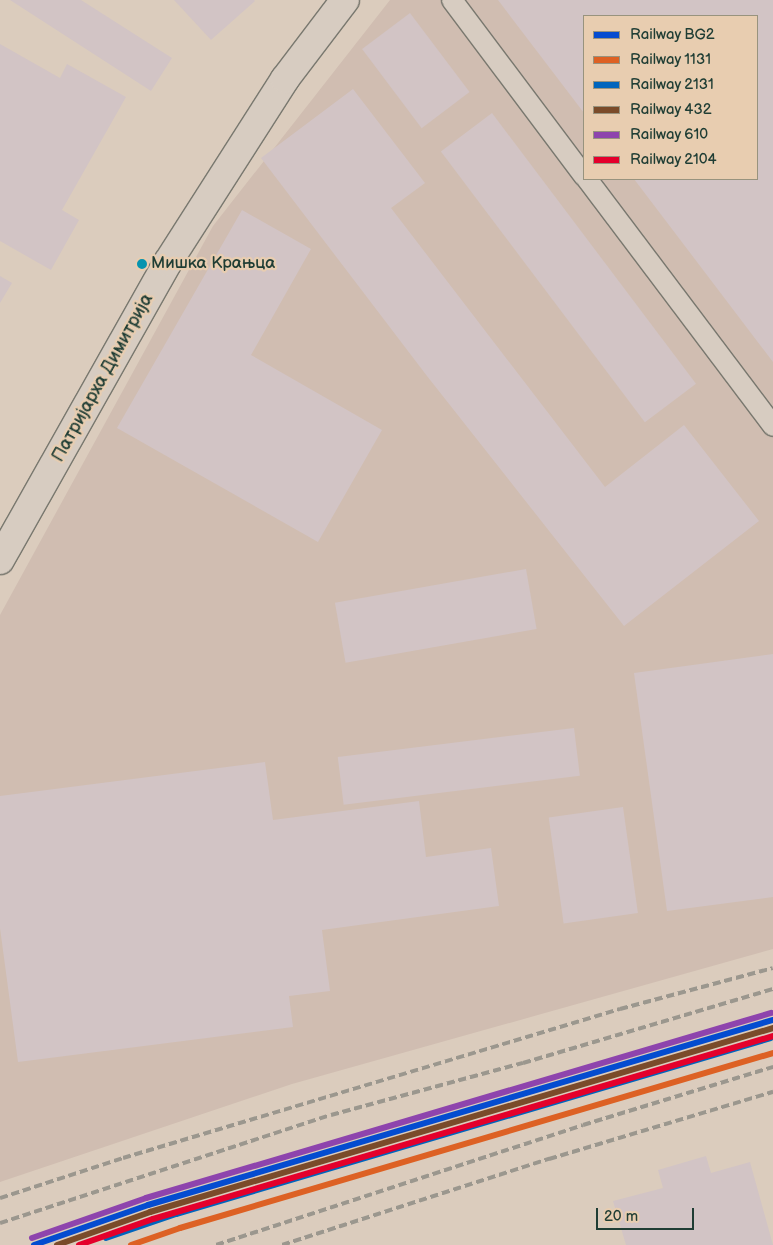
<!DOCTYPE html>
<meta charset="utf-8">
<style>
body{margin:0}
#map{position:relative;width:773px;height:1245px;overflow:hidden;background:#dbccbd;font-family:"Balsamiq Sans",sans-serif}
div>[style]{position:absolute}
.built>*{inset:0;background:#d0bdb1}
.building>*{inset:0;background:#d2c4c5;transform-origin:0 0}
.roads{filter:drop-shadow(1px 0 #79786f) drop-shadow(-1px 0 #79786f) drop-shadow(0 1px #79786f) drop-shadow(0 -1px #79786f)}
.service>*{height:20px;margin:-10px;padding:0 10px;transform-origin:10px;border-radius:10px;background:#d7ccc1}
.secondary>*{height:28px;margin:-14px;padding:0 14px;transform-origin:14px;border-radius:14px;background:#d7ccc1}
.rail>*{height:4px;margin-top:-2px;transform-origin:0;background:repeating-linear-gradient(90deg,#9b978e 0 8px,transparent 0 12px)}
.rail-1>*{height:6px;margin:-3px;padding:0 3px;transform-origin:3px;border-radius:3px;background:#044cd0}
.rail-2>*{height:6px;margin:-3px;padding:0 3px;transform-origin:3px;border-radius:3px;background:#dd6124}
.rail-3>*{height:6px;margin:-3px;padding:0 3px;transform-origin:3px;border-radius:3px;background:#0065bd}
.rail-4>*{height:6px;margin:-3px;padding:0 3px;transform-origin:3px;border-radius:3px;background:#7a4b2a}
.rail-5>*{height:6px;margin:-3px;padding:0 3px;transform-origin:3px;border-radius:3px;background:#8e44ad}
.rail-6>*{height:6px;margin:-3px;padding:0 3px;transform-origin:3px;border-radius:3px;background:#e4002b}
.dots>*{width:14px;height:14px;translate:-50% -50%;box-sizing:border-box;border:2px solid #e8cdb0;border-radius:50%}
span{translate:-50% -50%;white-space:nowrap;text-align:center;line-height:1.15;-webkit-text-stroke:4.5px #e8cdb0;paint-order:stroke}
.bus-label{font-size:17px;color:#1f3d34}
.left{translate:0 -50%;text-align:left}
.street-label{font-size:18px;color:#1f3d34}
.legend{position:absolute;left:583px;top:15px;width:175px;height:165px;box-sizing:border-box;background:#e8cdb0;border:1px solid #98937e;margin:0;padding:6px 9px;list-style:none;font-size:15px;color:#1f3d34}
.legend li{display:flex;align-items:center;gap:10px;height:25px}
.legend b{width:25px;border:1px solid #98937e}
.scale{position:absolute;left:596px;top:1208px;width:98px;height:22px;box-sizing:border-box;border:2px solid #1f3d34;border-top:0;padding-left:6px;font-size:15px;line-height:18px;white-space:nowrap;color:#1f3d34;-webkit-text-stroke:4px #e8cdb0;paint-order:stroke}
</style>
<div id="map">
<div class="built">
<div style="clip-path:polygon(evenodd,390px 0,773px 0,773px 949px,292px 1084px,0 1182px,0 615px,213px 226px,390px 0,584px 16px,757px 16px,757px 179px,584px 179px,584px 16px)"></div>
</div>
<div class="building">
<div style="clip-path:polygon(10px 0,81px 0,172px 58px,151px 91px)"></div>
<div style="clip-path:polygon(174px 0,254px 0,255px 1px,211px 40px)"></div>
<div style="clip-path:polygon(498px 0,773px 0,773px 362px,634px 179px,757px 179px,757px 16px,584px 16px,584px 113px)"></div>
<div style="left:410px;top:13px;width:99px;height:60px;rotate:53deg"></div>
<div style="clip-path:polygon(0 44px,60px 78px,67px 64px,126px 97px,62px 210px,79px 220px,51px 270px,0 241px)"></div>
<div style="clip-path:polygon(353px 89px,425px 183px,391px 208px,605px 487px,684px 425px,759px 521px,624px 626px,427px 376px,261px 158px)"></div>
<div style="left:492px;top:113px;width:339px;height:64px;rotate:53deg"></div>
<div style="clip-path:polygon(242px 210px,311px 249px,251px 355px,382px 430px,318px 542px,117px 428px)"></div>
<div style="clip-path:polygon(0 276px,12px 283px,0 303px)"></div>
<div style="left:526px;top:569px;width:61px;height:194px;rotate:80deg"></div>
<div style="clip-path:polygon(773px 654px,773px 897px,667px 911px,634px 673px)"></div>
<div style="left:574px;top:728px;width:48px;height:238px;rotate:83deg"></div>
<div style="clip-path:polygon(265px 762px,273px 820px,419px 801px,426px 857px,491px 848px,499px 906px,322px 930px,330px 991px,289px 996px,293px 1027px,18px 1062px,0 928px,0 796px)"></div>
<div style="left:623px;top:807px;width:107px;height:75px;rotate:82deg"></div>
<div style="clip-path:polygon(706px 1156px,711px 1173px,750px 1162px,773px 1245px,626px 1245px,613px 1201px,663px 1188px,658px 1170px)"></div>
</div>
<div class="roads">
<div class="service">
<div style="left:452px;top:0;width:220px;rotate:53.1deg"></div>
<div style="left:587px;top:179px;width:309px;rotate:53deg"></div>
</div>
<div class="secondary">
<div style="left:0;top:560px;width:342px;rotate:-60.6deg"></div>
<div style="left:168px;top:262px;width:217px;rotate:-57.4deg"></div>
<div style="left:285px;top:79px;width:99px;rotate:-52.8deg"></div>
</div>
</div>
<div class="rail">
<div style="left:0;top:1198px;width:129px;rotate:-18deg"></div>
<div style="left:123px;top:1158px;width:519px;rotate:-16.69deg"></div>
<div style="left:620px;top:1009px;width:158px;rotate:-15deg"></div>
<div style="left:0;top:1223px;width:348px;rotate:-18.1deg"></div>
<div style="left:331px;top:1115px;width:199px;rotate:-15.2deg"></div>
<div style="left:523px;top:1063px;width:261px;rotate:-16.5deg"></div>
<div style="left:216px;top:1245px;width:386px;rotate:-18.1deg"></div>
<div style="left:583px;top:1125px;width:199px;rotate:-17deg"></div>
<div style="left:282px;top:1245px;width:281px;rotate:-17.9deg"></div>
<div style="left:549px;top:1159px;width:234px;rotate:-16.7deg"></div>
</div>
<div class="rail-1">
<div style="left:34px;top:1245px;width:121px;rotate:-19.3deg"></div>
<div style="left:148px;top:1205px;width:652px;rotate:-16.49deg"></div>
</div>
<div class="rail-2">
<div style="left:131px;top:1245px;width:52px;rotate:-19.1deg"></div>
<div style="left:180px;top:1228px;width:618px;rotate:-16.44deg"></div>
</div>
<div class="rail-3">
<div style="left:106px;top:1238px;width:74px;rotate:-18.9deg"></div>
<div style="left:176px;top:1214px;width:620px;rotate:-16.48deg"></div>
</div>
<div class="rail-4">
<div style="left:57px;top:1245px;width:99px;rotate:-19.5deg"></div>
<div style="left:150px;top:1212px;width:650px;rotate:-16.45deg"></div>
</div>
<div class="rail-5">
<div style="left:32px;top:1238px;width:121px;rotate:-19.3deg"></div>
<div style="left:146px;top:1198px;width:652px;rotate:-16.49deg"></div>
</div>
<div class="rail-6">
<div style="left:79px;top:1245px;width:78px;rotate:-19.4deg"></div>
<div style="left:153px;top:1219px;width:646px;rotate:-16.44deg"></div>
</div>
<div class="dots">
<div style="left:142px;top:264px;background:#0693af"></div>
</div>
<div class="bus-label">
<span class="left" style="left:151px;top:264px">Мишка Крањца</span>
</div>
<div class="street-label">
<span style="left:103px;top:378px;rotate:-61deg">Патријарха Димитрија</span>
</div>
<ul class="legend">
<li><b style="height:6px;background:#044cd0"></b>Railway BG2</li>
<li><b style="height:6px;background:#dd6124"></b>Railway 1131</li>
<li><b style="height:6px;background:#0065bd"></b>Railway 2131</li>
<li><b style="height:6px;background:#7a4b2a"></b>Railway 432</li>
<li><b style="height:6px;background:#8e44ad"></b>Railway 610</li>
<li><b style="height:6px;background:#e4002b"></b>Railway 2104</li>
</ul>
<div class="scale">20 m</div>
</div>
